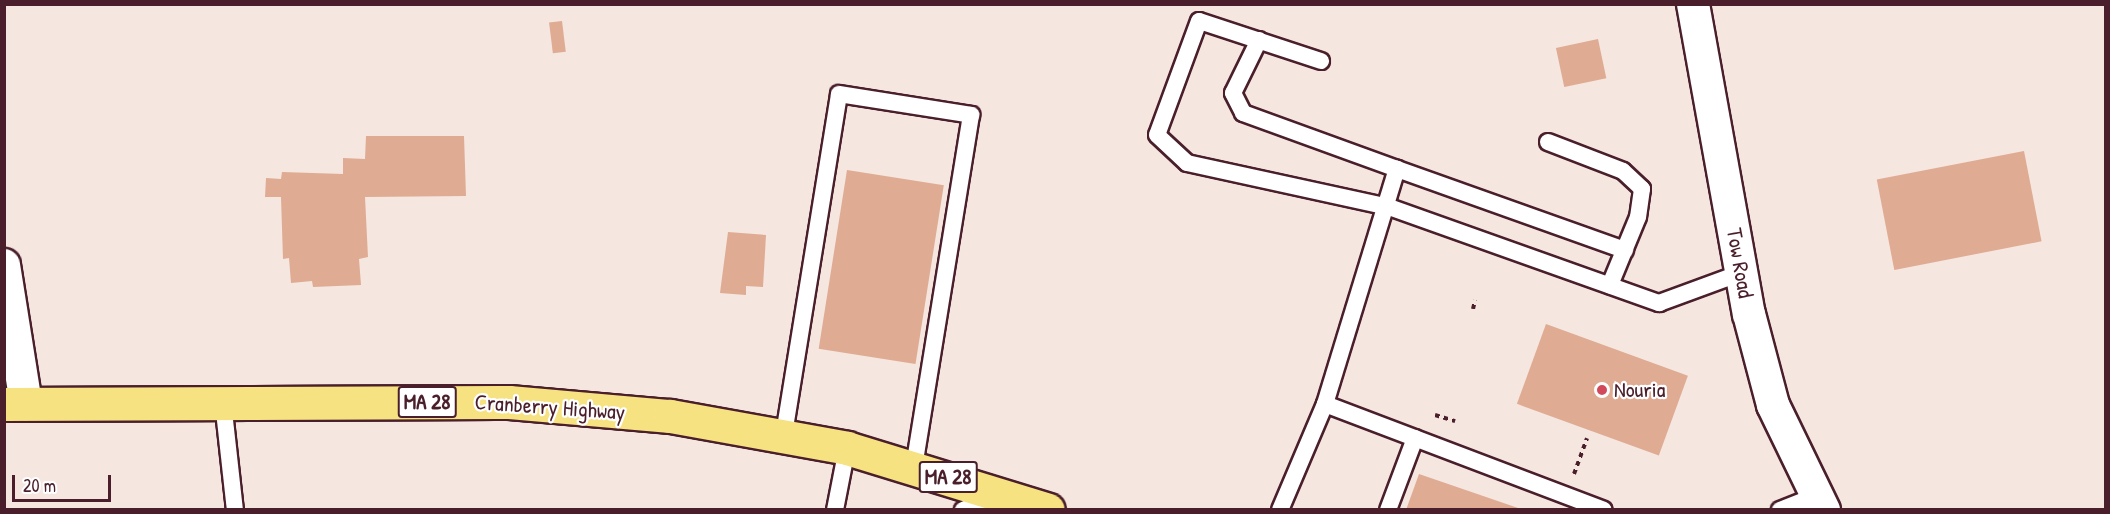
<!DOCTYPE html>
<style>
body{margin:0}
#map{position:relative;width:2110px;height:514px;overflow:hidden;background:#f5e6df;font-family:"Patrick Hand",sans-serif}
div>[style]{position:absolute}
.building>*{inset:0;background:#dfab93;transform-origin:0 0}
.path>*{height:4px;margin-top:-2px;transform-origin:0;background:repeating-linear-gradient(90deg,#4a1f2b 0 4.5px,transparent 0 9px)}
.roads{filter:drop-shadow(2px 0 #4a1f2b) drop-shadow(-2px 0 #4a1f2b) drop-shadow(0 2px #4a1f2b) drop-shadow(0 -2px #4a1f2b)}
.lane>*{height:16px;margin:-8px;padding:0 8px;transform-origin:8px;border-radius:8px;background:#fff}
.street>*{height:32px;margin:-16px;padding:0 16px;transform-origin:16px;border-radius:16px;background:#fff}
.primary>*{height:33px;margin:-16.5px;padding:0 16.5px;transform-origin:16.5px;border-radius:16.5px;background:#f7e281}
.dots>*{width:16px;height:16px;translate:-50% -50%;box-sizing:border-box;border:3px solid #fff;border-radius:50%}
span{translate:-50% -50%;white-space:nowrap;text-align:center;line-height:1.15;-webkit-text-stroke:4.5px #fff;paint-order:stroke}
.shield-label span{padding:2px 4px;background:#fff;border:2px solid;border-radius:4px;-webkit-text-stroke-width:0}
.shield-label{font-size:21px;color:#4a1f2b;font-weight:700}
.street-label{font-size:22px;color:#4a1f2b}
.poi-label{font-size:22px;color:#4a1f2b}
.left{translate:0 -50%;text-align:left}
.frame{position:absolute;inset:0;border:6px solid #4a1f2b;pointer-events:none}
.scale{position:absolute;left:12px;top:475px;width:99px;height:27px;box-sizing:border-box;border:3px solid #4a1f2b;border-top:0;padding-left:8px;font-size:18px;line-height:21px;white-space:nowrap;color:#4a1f2b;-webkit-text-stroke:4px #fff;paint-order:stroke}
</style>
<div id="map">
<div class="building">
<div style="left:562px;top:21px;width:31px;height:13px;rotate:83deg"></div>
<div style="left:1598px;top:39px;width:40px;height:43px;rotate:78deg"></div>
<div style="clip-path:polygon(366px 136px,464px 136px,466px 196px,365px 197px,368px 257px,359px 259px,361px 285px,313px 287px,312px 281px,291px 283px,289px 258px,283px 259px,281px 197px,265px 197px,266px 178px,281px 179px,282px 172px,343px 174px,343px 158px,365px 159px)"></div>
<div style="left:2024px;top:151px;width:92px;height:150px;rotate:79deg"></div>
<div style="left:847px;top:170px;width:98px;height:181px;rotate:9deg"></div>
<div style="clip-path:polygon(728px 232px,766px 235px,763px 287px,746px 286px,746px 295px,720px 293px)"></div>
<div style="left:1546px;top:324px;width:151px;height:85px;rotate:20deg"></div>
<div style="clip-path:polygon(1419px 474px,1521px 509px,1521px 510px,1406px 510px)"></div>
</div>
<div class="path">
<div style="left:1473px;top:309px;width:9px;rotate:-77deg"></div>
<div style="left:1435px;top:415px;width:21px;rotate:17deg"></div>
<div style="left:1574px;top:474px;width:38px;rotate:-70deg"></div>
</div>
<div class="roads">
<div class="lane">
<div style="left:1259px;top:40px;width:59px;rotate:116.1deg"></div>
<div style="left:1233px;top:93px;width:22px;rotate:63deg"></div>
<div style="left:1243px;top:113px;width:164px;rotate:20deg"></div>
<div style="left:1321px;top:61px;width:128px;rotate:-161.8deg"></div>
<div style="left:1199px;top:21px;width:121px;rotate:110.2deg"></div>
<div style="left:1157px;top:135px;width:41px;rotate:43deg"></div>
<div style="left:1187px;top:163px;width:207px;rotate:12.3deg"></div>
<div style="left:1389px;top:207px;width:287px;rotate:19.6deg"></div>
<div style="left:1659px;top:303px;width:87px;rotate:-20.1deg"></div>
<div style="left:1548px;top:142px;width:80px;rotate:21.1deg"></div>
<div style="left:1623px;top:171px;width:26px;rotate:43deg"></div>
<div style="left:1642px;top:189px;width:28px;rotate:98deg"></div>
<div style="left:1638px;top:217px;width:74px;rotate:112.4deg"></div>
<div style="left:223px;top:402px;width:109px;rotate:83.7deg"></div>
<div style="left:1325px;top:404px;width:246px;rotate:-73deg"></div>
<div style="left:1397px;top:169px;width:242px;rotate:19.6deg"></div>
<div style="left:784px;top:434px;width:344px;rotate:-80.8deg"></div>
<div style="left:839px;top:94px;width:134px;rotate:9deg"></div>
<div style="left:971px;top:115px;width:357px;rotate:99.2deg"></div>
<div style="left:835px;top:510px;width:63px;rotate:-79deg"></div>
<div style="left:963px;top:510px;width:35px;rotate:-24deg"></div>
<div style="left:1280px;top:510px;width:115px;rotate:-67deg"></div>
<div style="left:1325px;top:404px;width:298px;rotate:20.8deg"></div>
<div style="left:1388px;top:510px;width:77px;rotate:-69.4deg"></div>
<div style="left:1780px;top:510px;width:41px;rotate:-21.5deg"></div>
</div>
<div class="street">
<div style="left:1693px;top:4px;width:315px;rotate:79.8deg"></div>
<div style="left:1749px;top:314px;width:94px;rotate:75.2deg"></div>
<div style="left:1773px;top:405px;width:117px;rotate:64.1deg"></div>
<div style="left:4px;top:265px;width:141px;rotate:81deg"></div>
</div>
<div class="primary">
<div style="left:4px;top:404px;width:505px;rotate:-0.23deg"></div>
<div style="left:509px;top:402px;width:162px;rotate:5deg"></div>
<div style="left:670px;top:416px;width:180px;rotate:10.2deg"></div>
<div style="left:847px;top:448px;width:210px;rotate:17.1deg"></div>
</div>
</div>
<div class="dots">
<div style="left:1602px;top:390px;background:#d1495b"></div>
</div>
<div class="shield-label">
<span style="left:427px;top:402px">MA 28</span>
<span style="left:948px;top:477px">MA 28</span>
</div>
<div class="street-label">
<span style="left:1740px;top:263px;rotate:80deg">Tow Road</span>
<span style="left:550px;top:407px;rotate:4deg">Cranberry Highway</span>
</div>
<div class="poi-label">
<span class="left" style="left:1614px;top:390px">Nouria</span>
</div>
<div class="frame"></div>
<div class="scale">20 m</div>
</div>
